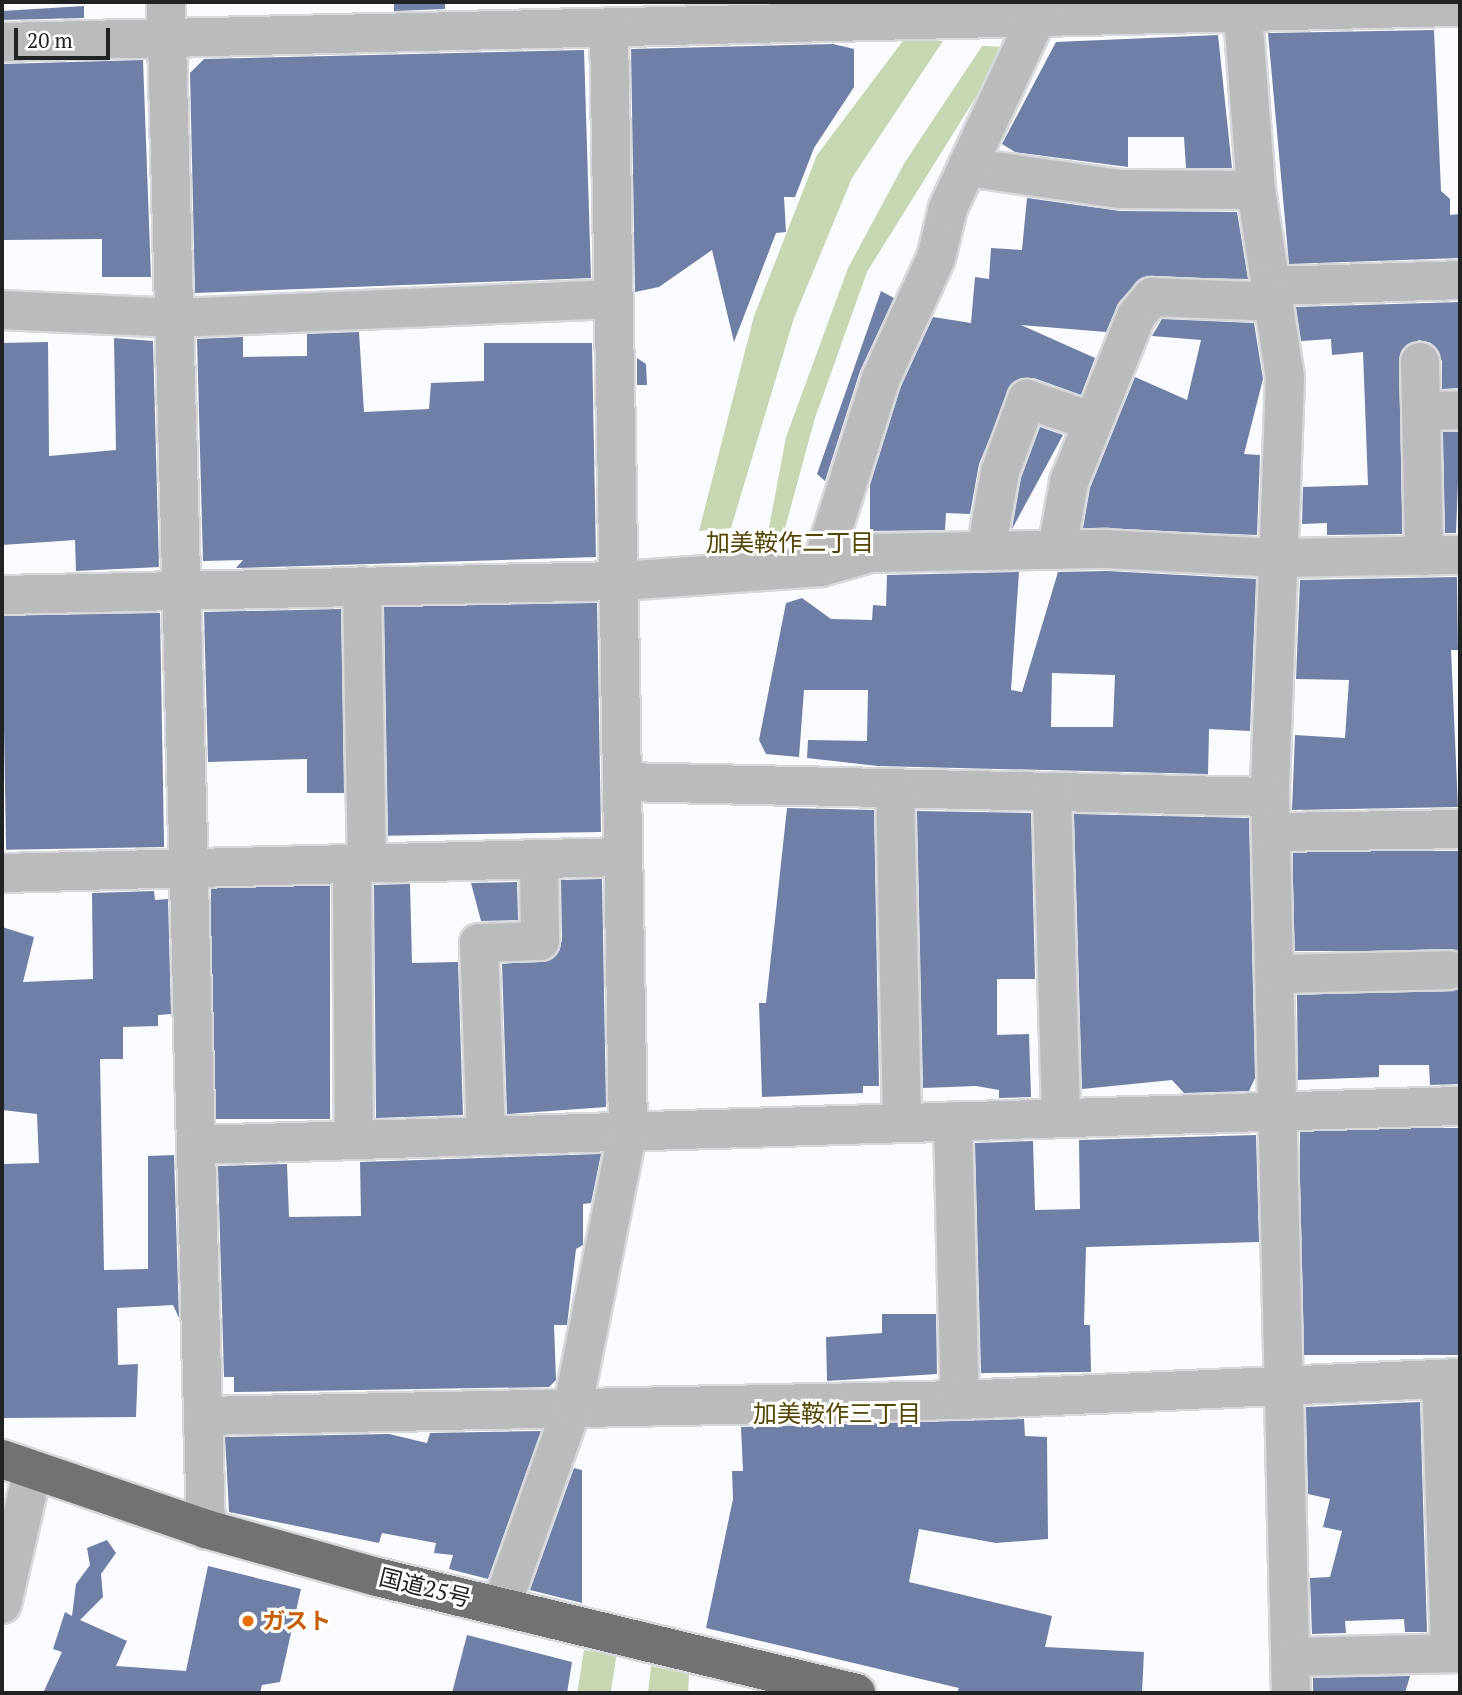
<!DOCTYPE html>
<meta charset="utf-8">
<style>
body{margin:0}
#map{position:relative;width:1462px;height:1695px;overflow:hidden;background:#f9fbfe;font-family:"PT Serif","Noto Sans JP",serif}
div>[style]{position:absolute}
.green>*{inset:0;background:#c7d7b2;transform-origin:0 0}
.building>*{inset:0;background:#707fa6;transform-origin:0 0}
.roads{filter:drop-shadow(2px 0 #d6d8db) drop-shadow(-2px 0 #d6d8db) drop-shadow(0 2px #d6d8db) drop-shadow(0 -2px #d6d8db)}
.minor>*{height:38px;margin:-19px;padding:0 19px;transform-origin:19px;border-radius:19px;background:#bcbbbc}
.highway>*{height:38px;margin:-19px;padding:0 19px;transform-origin:19px;border-radius:19px;background:#747174}
.dots>*{width:19px;height:19px;translate:-50% -50%;box-sizing:border-box;border:4px solid #fff;border-radius:50%}
span{translate:-50% -50%;white-space:nowrap;text-align:center;line-height:1.15;-webkit-text-stroke:6px #fff;paint-order:stroke}
.street-label{font-size:23px;color:#212223}
.food-label{font-size:23px;color:#c56008;font-weight:700}
.left{translate:0 -50%;text-align:left}
.neighbourhood-label{font-size:24px;color:#554502}
.frame{position:absolute;inset:0;border:4px solid #212223;pointer-events:none}
.scale{position:absolute;left:14px;top:28px;width:96px;height:32px;box-sizing:border-box;border:4px solid #212223;border-top:0;padding-left:9px;font-size:21px;line-height:24px;white-space:nowrap;color:#212223;-webkit-text-stroke:5px #fff;paint-order:stroke}
</style>
<div id="map">
<div class="green">
<div style="clip-path:polygon(905px 38px,943px 41px,852px 178px,794px 318px,731px 528px,699px 531px,754px 316px,817px 155px)"></div>
<div style="clip-path:polygon(982px 46px,1007px 47px,867px 272px,815px 418px,784px 532px,768px 533px,786px 437px,848px 268px,905px 162px)"></div>
<div style="left:584px;top:1650px;width:33px;height:43px;rotate:9deg"></div>
<div style="clip-path:polygon(651px 1666px,689px 1674px,688px 1693px,648px 1693px)"></div>
</div>
<div class="building">
<div style="clip-path:polygon(394px 2px,445px 2px,445px 9px,394px 11px)"></div>
<div style="clip-path:polygon(84px 6px,84px 18px,2px 20px,2px 11px)"></div>
<div style="clip-path:polygon(1434px 30px,1441px 191px,1450px 199px,1450px 215px,1460px 214px,1460px 258px,1289px 264px,1268px 33px)"></div>
<div style="clip-path:polygon(1218px 35px,1232px 168px,1186px 168px,1184px 137px,1128px 137px,1128px 167px,1015px 152px,1002px 144px,1056px 42px)"></div>
<div style="clip-path:polygon(833px 44px,854px 49px,854px 87px,814px 148px,795px 197px,784px 197px,786px 232px,776px 233px,734px 342px,712px 250px,659px 287px,635px 292px,631px 49px)"></div>
<div style="clip-path:polygon(584px 50px,591px 278px,195px 293px,190px 73px,204px 59px)"></div>
<div style="clip-path:polygon(143px 60px,151px 277px,102px 277px,102px 239px,2px 240px,2px 64px)"></div>
<div style="clip-path:polygon(1027px 198px,1120px 211px,1237px 212px,1248px 279px,1144px 277px,1119px 302px,1106px 332px,1021px 325px,1095px 358px,1081px 395px,1034px 378px,1013px 382px,979px 464px,970px 514px,946px 513px,945px 530px,870px 531px,870px 485px,901px 386px,933px 317px,971px 323px,975px 277px,989px 279px,991px 248px,1022px 250px)"></div>
<div style="clip-path:polygon(881px 291px,894px 298px,860px 371px,825px 481px,817px 474px)"></div>
<div style="clip-path:polygon(1460px 302px,1460px 388px,1442px 389px,1442px 361px,1431px 343px,1419px 340px,1401px 352px,1402px 534px,1327px 535px,1327px 523px,1302px 524px,1303px 487px,1368px 485px,1363px 352px,1332px 355px,1331px 339px,1301px 341px,1296px 307px)"></div>
<div style="clip-path:polygon(1162px 319px,1254px 323px,1263px 379px,1244px 454px,1260px 455px,1257px 535px,1083px 528px,1090px 488px,1135px 377px,1187px 400px,1201px 340px,1152px 336px)"></div>
<div style="clip-path:polygon(359px 332px,364px 412px,429px 409px,431px 383px,484px 381px,484px 343px,592px 343px,596px 557px,236px 568px,243px 560px,203px 561px,197px 339px,243px 337px,243px 357px,307px 356px,307px 334px)"></div>
<div style="clip-path:polygon(114px 338px,153px 341px,159px 567px,76px 571px,75px 540px,2px 545px,2px 343px,48px 342px,49px 456px,116px 450px)"></div>
<div style="clip-path:polygon(637px 358px,646px 364px,647px 385px,637px 385px)"></div>
<div style="clip-path:polygon(1040px 427px,1063px 435px,1012px 529px,1021px 478px)"></div>
<div style="clip-path:polygon(1443px 432px,1460px 432px,1456px 533px,1445px 533px)"></div>
<div style="clip-path:polygon(evenodd,1107px 571px,1256px 579px,1250px 731px,1209px 729px,1208px 774px,878px 766px,807px 758px,808px 740px,867px 741px,868px 690px,804px 690px,799px 757px,766px 754px,759px 740px,786px 603px,802px 598px,831px 619px,872px 620px,873px 605px,886px 606px,887px 575px,1019px 572px,1011px 690px,1022px 692px,1058px 572px,1107px 571px,1052px 673px,1115px 675px,1113px 727px,1051px 727px,1052px 673px)"></div>
<div style="clip-path:polygon(1457px 577px,1458px 650px,1451px 650px,1458px 807px,1292px 810px,1295px 735px,1345px 738px,1349px 680px,1296px 679px,1300px 580px)"></div>
<div style="left:597px;top:603px;width:229px;height:213px;rotate:89deg"></div>
<div style="clip-path:polygon(341px 609px,344px 793px,307px 793px,307px 759px,208px 762px,204px 612px)"></div>
<div style="left:160px;top:613px;width:234px;height:158px;rotate:89deg"></div>
<div style="clip-path:polygon(787px 808px,874px 810px,879px 1086px,863px 1086px,863px 1093px,762px 1097px,759px 1003px,766px 1003px)"></div>
<div style="clip-path:polygon(917px 811px,1031px 813px,1035px 979px,997px 979px,997px 1035px,1029px 1034px,1031px 1097px,999px 1098px,999px 1090px,976px 1086px,923px 1088px)"></div>
<div style="clip-path:polygon(1074px 814px,1249px 818px,1255px 1078px,1249px 1091px,1184px 1093px,1172px 1080px,1082px 1089px)"></div>
<div style="left:1460px;top:851px;width:100px;height:167px;rotate:90deg"></div>
<div style="clip-path:polygon(602px 879px,606px 1107px,507px 1114px,502px 964px,552px 959px,562px 941px,561px 880px)"></div>
<div style="clip-path:polygon(517px 882px,518px 920px,481px 921px,471px 883px)"></div>
<div style="clip-path:polygon(410px 884px,412px 963px,458px 962px,463px 1115px,376px 1118px,374px 885px)"></div>
<div style="left:330px;top:886px;width:233px;height:119px;rotate:90deg"></div>
<div style="clip-path:polygon(154px 891px,155px 900px,168px 899px,171px 1014px,158px 1015px,158px 1026px,123px 1027px,123px 1059px,100px 1059px,104px 1270px,148px 1269px,148px 1156px,174px 1155px,179px 1318px,173px 1305px,117px 1308px,118px 1365px,138px 1364px,136px 1417px,2px 1418px,2px 1164px,39px 1163px,37px 1114px,2px 1110px,2px 927px,34px 937px,23px 982px,93px 979px,92px 893px)"></div>
<div style="clip-path:polygon(1460px 989px,1460px 1084px,1430px 1085px,1429px 1065px,1379px 1065px,1379px 1077px,1298px 1080px,1297px 995px)"></div>
<div style="left:1460px;top:1128px;width:227px;height:160px;rotate:90deg"></div>
<div style="clip-path:polygon(1256px 1135px,1259px 1242px,1086px 1247px,1084px 1325px,1090px 1325px,1091px 1372px,981px 1373px,975px 1143px,1033px 1141px,1035px 1210px,1080px 1209px,1079px 1140px)"></div>
<div style="clip-path:polygon(601px 1154px,591px 1203px,583px 1204px,583px 1245px,576px 1249px,567px 1325px,554px 1325px,556px 1380px,549px 1387px,234px 1392px,234px 1377px,224px 1377px,218px 1166px,287px 1164px,289px 1217px,361px 1216px,360px 1162px)"></div>
<div style="clip-path:polygon(882px 1314px,936px 1314px,937px 1374px,827px 1381px,826px 1337px,882px 1333px)"></div>
<div style="clip-path:polygon(1420px 1402px,1427px 1632px,1405px 1632px,1404px 1619px,1345px 1621px,1346px 1633px,1312px 1634px,1310px 1578px,1330px 1577px,1342px 1531px,1323px 1527px,1330px 1499px,1308px 1494px,1306px 1407px)"></div>
<div style="clip-path:polygon(1024px 1419px,1025px 1436px,1047px 1437px,1048px 1539px,996px 1543px,919px 1529px,909px 1582px,1052px 1616px,1045px 1647px,1144px 1652px,1142px 1693px,957px 1693px,959px 1688px,706px 1628px,733px 1499px,732px 1471px,743px 1471px,741px 1427px)"></div>
<div style="clip-path:polygon(541px 1431px,488px 1579px,449px 1569px,453px 1555px,434px 1553px,436px 1543px,382px 1533px,379px 1543px,229px 1512px,225px 1437px,389px 1434px,427px 1443px,430px 1433px)"></div>
<div style="clip-path:polygon(574px 1468px,582px 1470px,582px 1603px,530px 1590px)"></div>
<div style="clip-path:polygon(107px 1540px,116px 1553px,101px 1574px,103px 1597px,80px 1620px,127px 1641px,116px 1666px,186px 1671px,208px 1566px,301px 1589px,280px 1682px,262px 1685px,260px 1693px,43px 1693px,62px 1652px,53px 1649px,65px 1612px,72px 1616px,76px 1584px,90px 1565px,87px 1548px)"></div>
<div style="clip-path:polygon(467px 1635px,572px 1662px,567px 1693px,452px 1693px)"></div>
<div style="clip-path:polygon(1410px 1676px,1405px 1693px,1313px 1693px,1313px 1678px)"></div>
</div>
<div class="roads">
<div class="minor">
<div style="left:166px;top:2px;width:1528px;rotate:88.5deg"></div>
<div style="left:1242px;top:2px;width:189px;rotate:85.7deg"></div>
<div style="left:1256px;top:190px;width:190px;rotate:81.2deg"></div>
<div style="left:1285px;top:378px;width:419px;rotate:92.1deg"></div>
<div style="left:1270px;top:797px;width:896px;rotate:88.66deg"></div>
<div style="left:2px;top:42px;width:1458px;rotate:-1.38deg"></div>
<div style="left:967px;top:167px;width:155px;rotate:8.2deg"></div>
<div style="left:1120px;top:189px;width:136px;rotate:0.4deg"></div>
<div style="left:1272px;top:286px;width:188px;rotate:-1.8deg"></div>
<div style="left:2px;top:310px;width:175px;rotate:2.6deg"></div>
<div style="left:177px;top:318px;width:436px;rotate:-2.5deg"></div>
<div style="left:1420px;top:362px;width:194px;rotate:88.8deg"></div>
<div style="left:1421px;top:411px;width:39px;rotate:-1deg"></div>
<div style="left:1057px;top:550px;width:69px;rotate:-80deg"></div>
<div style="left:1069px;top:482px;width:179px;rotate:-68deg"></div>
<div style="left:1136px;top:316px;width:25px;rotate:-50deg"></div>
<div style="left:1152px;top:297px;width:123px;rotate:2.3deg"></div>
<div style="left:986px;top:551px;width:80px;rotate:-80deg"></div>
<div style="left:1000px;top:472px;width:78px;rotate:-69.7deg"></div>
<div style="left:1027px;top:399px;width:70px;rotate:19.2deg"></div>
<div style="left:821px;top:567px;width:198px;rotate:-72.4deg"></div>
<div style="left:881px;top:378px;width:132px;rotate:-65.4deg"></div>
<div style="left:936px;top:258px;width:51px;rotate:-76.5deg"></div>
<div style="left:948px;top:208px;width:215px;rotate:-65deg"></div>
<div style="left:362px;top:586px;width:277px;rotate:89deg"></div>
<div style="left:2px;top:595px;width:619px;rotate:-1.3deg"></div>
<div style="left:621px;top:581px;width:200px;rotate:-4deg"></div>
<div style="left:821px;top:567px;width:51px;rotate:-15.9deg"></div>
<div style="left:870px;top:553px;width:237px;rotate:-1deg"></div>
<div style="left:1107px;top:549px;width:174px;rotate:3deg"></div>
<div style="left:1281px;top:558px;width:179px;rotate:-1deg"></div>
<div style="left:624px;top:782px;width:646px;rotate:1.33deg"></div>
<div style="left:895px;top:788px;width:334px;rotate:88.8deg"></div>
<div style="left:1052px;top:792px;width:325px;rotate:88.4deg"></div>
<div style="left:1274px;top:832px;width:186px;rotate:-0.9deg"></div>
<div style="left:352px;top:863px;width:277px;rotate:89.6deg"></div>
<div style="left:2px;top:873px;width:620px;rotate:-1.48deg"></div>
<div style="left:1276px;top:974px;width:173px;rotate:-1.3deg"></div>
<div style="left:953px;top:1121px;width:279px;rotate:88.6deg"></div>
<div style="left:486px;top:1134px;width:191px;rotate:-92.1deg"></div>
<div style="left:479px;top:943px;width:61px;rotate:-1.9deg"></div>
<div style="left:540px;top:941px;width:82px;rotate:-90.7deg"></div>
<div style="left:196px;top:1145px;width:1265px;rotate:-1.77deg"></div>
<div style="left:1441px;top:1379px;width:274px;rotate:88.1deg"></div>
<div style="left:203px;top:1416px;width:757px;rotate:-1.21deg"></div>
<div style="left:960px;top:1400px;width:500px;rotate:-2.52deg"></div>
<div style="left:2px;top:1604px;width:134px;rotate:-77.1deg"></div>
<div style="left:501px;top:1607px;width:214px;rotate:-70.4deg"></div>
<div style="left:573px;top:1405px;width:280px;rotate:-78.7deg"></div>
<div style="left:628px;top:1130px;width:1098px;rotate:-90.99deg"></div>
<div style="left:1293px;top:1657px;width:167px;rotate:-1.4deg"></div>
</div>
<div class="highway">
<div style="left:2px;top:1459px;width:216px;rotate:18.9deg"></div>
<div style="left:206px;top:1529px;width:178px;rotate:15.7deg"></div>
<div style="left:377px;top:1577px;width:493px;rotate:13.6deg"></div>
</div>
</div>
<div class="dots">
<div style="left:248px;top:1621px;background:#e8710a"></div>
</div>
<div class="street-label">
<span style="left:425px;top:1588px;rotate:14deg">国道25号</span>
</div>
<div class="food-label">
<span class="left" style="left:262px;top:1621px">ガスト</span>
</div>
<div class="neighbourhood-label">
<span style="left:790px;top:543px">加美鞍作二丁目</span>
<span style="left:837px;top:1414px">加美鞍作三丁目</span>
</div>
<div class="frame"></div>
<div class="scale">20 m</div>
</div>
